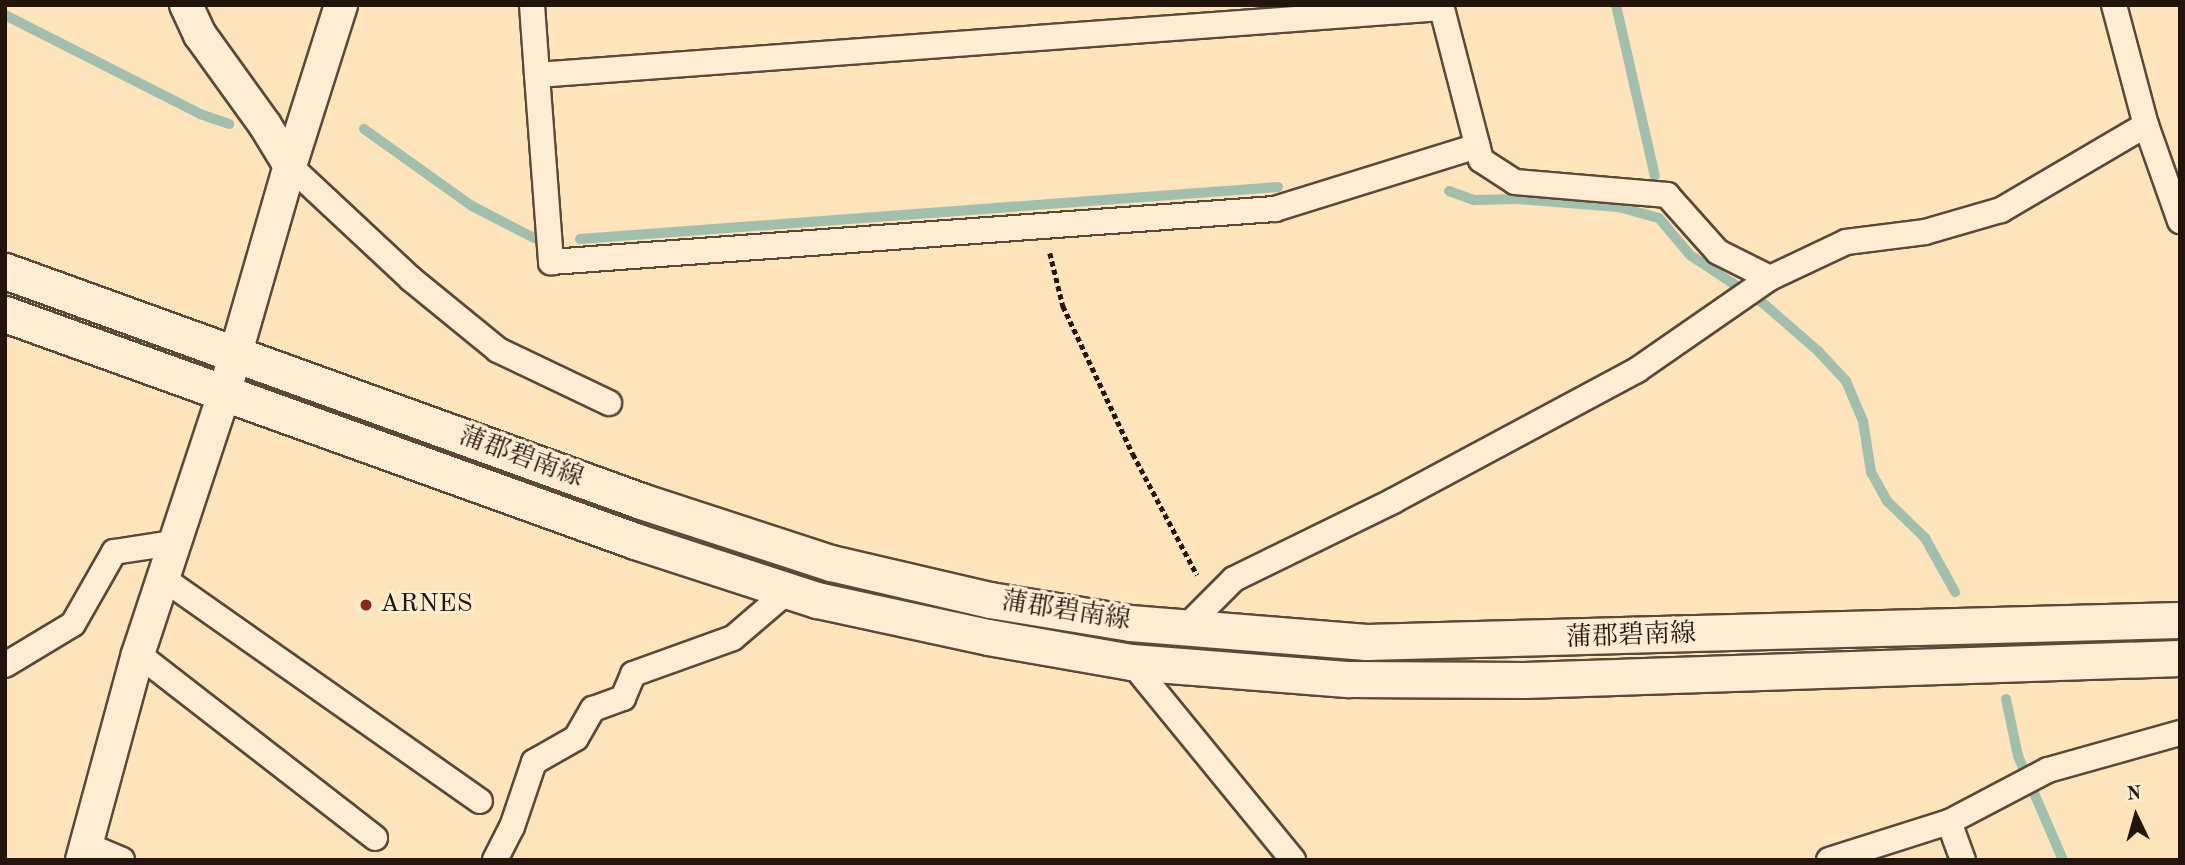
<!DOCTYPE html>
<meta charset="utf-8">
<style>
body{margin:0}
#map{position:relative;width:2185px;height:865px;overflow:hidden;background:#fee4ba;font-family:"Old Standard TT","Noto Serif JP",serif}
div>[style]{position:absolute}
.stream>*{height:10px;margin:-5px;padding:0 5px;transform-origin:5px;border-radius:5px;background:#a0bfad}
.path>*{height:4.5px;margin-top:-2.25px;transform-origin:0;background:repeating-linear-gradient(90deg,#23140c 0 5px,transparent 0 8.5px)}
.roads{filter:drop-shadow(2px 0 #5a4838) drop-shadow(-2px 0 #5a4838) drop-shadow(0 2px #5a4838) drop-shadow(0 -2px #5a4838)}
.minor>*{height:24px;margin:-12px;padding:0 12px;transform-origin:12px;border-radius:12px;background:#feedd2}
.tertiary>*{height:32px;margin:-16px;padding:0 16px;transform-origin:16px;border-radius:16px;background:#feedd2}
.secondary>*{height:35px;margin:-17.5px;padding:0 17.5px;transform-origin:17.5px;border-radius:17.5px;background:#feedd2}
.dots>*{width:19px;height:19px;translate:-50% -50%;box-sizing:border-box;border:4px solid #feedd2;border-radius:50%}
span{translate:-50% -50%;white-space:nowrap;text-align:center;line-height:1.15;-webkit-text-stroke:6px #feedd2;paint-order:stroke}
.street-label{font-size:26px;color:#23140c}
.poi-label{font-size:26px;color:#23140c}
.left{translate:0 -50%;text-align:left}
.frame{position:absolute;inset:0;border:7px solid #23140c;pointer-events:none}
.north{position:absolute;left:2101px;top:781px;width:70px;height:70px;-webkit-text-stroke:5px #feedd2;paint-order:stroke;rotate:355deg;font-size:19px;font-weight:700;line-height:28px;text-align:center;color:#23140c}
.north::after{content:'';display:block;margin:auto;width:24px;height:32px;background:#23140c;clip-path:polygon(50% 0,100% 100%,50% 72%,0 100%)}
</style>
<div id="map">
<div class="stream">
<div style="left:1616px;top:5px;width:175px;rotate:77.2deg"></div>
<div style="left:5px;top:15px;width:219px;rotate:26.9deg"></div>
<div style="left:200px;top:114px;width:31px;rotate:19deg"></div>
<div style="left:364px;top:129px;width:133px;rotate:35.5deg"></div>
<div style="left:472px;top:206px;width:70px;rotate:27.3deg"></div>
<div style="left:1449px;top:191px;width:27px;rotate:20deg"></div>
<div style="left:1474px;top:200px;width:43px;rotate:-1.3deg"></div>
<div style="left:1517px;top:199px;width:101px;rotate:4.5deg"></div>
<div style="left:1618px;top:207px;width:42px;rotate:15deg"></div>
<div style="left:1659px;top:218px;width:48px;rotate:50deg"></div>
<div style="left:1690px;top:255px;width:89px;rotate:33.5deg"></div>
<div style="left:1764px;top:304px;width:72px;rotate:41deg"></div>
<div style="left:1818px;top:351px;width:41px;rotate:47deg"></div>
<div style="left:1846px;top:381px;width:43px;rotate:67deg"></div>
<div style="left:1863px;top:421px;width:52px;rotate:81.1deg"></div>
<div style="left:1871px;top:472px;width:33px;rotate:61deg"></div>
<div style="left:1887px;top:501px;width:53px;rotate:44.2deg"></div>
<div style="left:1925px;top:538px;width:62px;rotate:60.9deg"></div>
<div style="left:580px;top:239px;width:700px;rotate:-4.26deg"></div>
<div style="left:2006px;top:699px;width:58px;rotate:78.1deg"></div>
<div style="left:2018px;top:756px;width:113px;rotate:66.6deg"></div>
</div>
<div class="path">
<div style="left:1050px;top:253px;width:55px;rotate:76.2deg"></div>
<div style="left:1063px;top:306px;width:164px;rotate:64.7deg"></div>
<div style="left:1133px;top:454px;width:137px;rotate:62.1deg"></div>
</div>
<div class="roads">
<div class="minor">
<div style="left:532px;top:5px;width:70px;rotate:85.9deg"></div>
<div style="left:537px;top:75px;width:907px;rotate:-4.23deg"></div>
<div style="left:1441px;top:5px;width:160px;rotate:75.5deg"></div>
<div style="left:1481px;top:160px;width:40px;rotate:32.9deg"></div>
<div style="left:1515px;top:182px;width:153px;rotate:4.9deg"></div>
<div style="left:1667px;top:195px;width:76px;rotate:48.2deg"></div>
<div style="left:1718px;top:252px;width:58px;rotate:26.6deg"></div>
<div style="left:2114px;top:5px;width:124px;rotate:75.1deg"></div>
<div style="left:2146px;top:125px;width:102px;rotate:70.5deg"></div>
<div style="left:537px;top:75px;width:188px;rotate:85.7deg"></div>
<div style="left:551px;top:262px;width:726px;rotate:-4.19deg"></div>
<div style="left:1275px;top:209px;width:212px;rotate:-17.3deg"></div>
<div style="left:290px;top:166px;width:166px;rotate:43deg"></div>
<div style="left:411px;top:279px;width:112px;rotate:39.2deg"></div>
<div style="left:498px;top:350px;width:123px;rotate:25.5deg"></div>
<div style="left:164px;top:579px;width:386px;rotate:35.1deg"></div>
<div style="left:1183px;top:630px;width:72px;rotate:-45deg"></div>
<div style="left:1234px;top:579px;width:177px;rotate:-26.1deg"></div>
<div style="left:1393px;top:501px;width:277px;rotate:-28.2deg"></div>
<div style="left:1637px;top:370px;width:162px;rotate:-34.7deg"></div>
<div style="left:1770px;top:278px;width:84px;rotate:-25.3deg"></div>
<div style="left:1846px;top:242px;width:80px;rotate:-7.2deg"></div>
<div style="left:1925px;top:232px;width:79px;rotate:-16.1deg"></div>
<div style="left:2001px;top:210px;width:168px;rotate:-30.4deg"></div>
<div style="left:138px;top:654px;width:300px;rotate:37.8deg"></div>
<div style="left:1131px;top:662px;width:256px;rotate:50.7deg"></div>
<div style="left:5px;top:665px;width:79px;rotate:-31.1deg"></div>
<div style="left:73px;top:624px;width:83px;rotate:-60.3deg"></div>
<div style="left:114px;top:552px;width:60px;rotate:-8.7deg"></div>
<div style="left:1949px;top:822px;width:40px;rotate:69.8deg"></div>
<div style="left:87px;top:845px;width:38px;rotate:23deg"></div>
<div style="left:495px;top:860px;width:37px;rotate:-63deg"></div>
<div style="left:512px;top:827px;width:69px;rotate:-71.3deg"></div>
<div style="left:534px;top:762px;width:48px;rotate:-29.7deg"></div>
<div style="left:576px;top:738px;width:34px;rotate:-60deg"></div>
<div style="left:593px;top:709px;width:32px;rotate:-20deg"></div>
<div style="left:623px;top:698px;width:26px;rotate:-67deg"></div>
<div style="left:633px;top:674px;width:106px;rotate:-19.8deg"></div>
<div style="left:733px;top:638px;width:72px;rotate:-40.5deg"></div>
<div style="left:1829px;top:860px;width:126px;rotate:-17.6deg"></div>
<div style="left:1949px;top:822px;width:112px;rotate:-27.7deg"></div>
<div style="left:2048px;top:770px;width:137px;rotate:-15.7deg"></div>
</div>
<div class="tertiary">
<div style="left:290px;top:166px;width:169px;rotate:-72.4deg"></div>
<div style="left:82px;top:860px;width:213px;rotate:-74.8deg"></div>
<div style="left:138px;top:654px;width:274px;rotate:-71.7deg"></div>
<div style="left:224px;top:394px;width:237px;rotate:-73.9deg"></div>
<div style="left:290px;top:166px;width:48px;rotate:-121.4deg"></div>
<div style="left:265px;top:125px;width:111px;rotate:-125.8deg"></div>
<div style="left:200px;top:35px;width:33px;rotate:-115deg"></div>
</div>
<div class="secondary">
<div style="left:5px;top:271px;width:676px;rotate:19.88deg"></div>
<div style="left:641px;top:501px;width:200px;rotate:18.1deg"></div>
<div style="left:831px;top:563px;width:163px;rotate:13.1deg"></div>
<div style="left:990px;top:600px;width:142px;rotate:9.3deg"></div>
<div style="left:1130px;top:623px;width:237px;rotate:4.6deg"></div>
<div style="left:1366px;top:642px;width:814px;rotate:-1.55deg"></div>
<div style="left:5px;top:314px;width:670px;rotate:19.81deg"></div>
<div style="left:635px;top:541px;width:191px;rotate:18deg"></div>
<div style="left:817px;top:600px;width:175px;rotate:12.2deg"></div>
<div style="left:988px;top:637px;width:145px;rotate:9.9deg"></div>
<div style="left:1131px;top:662px;width:219px;rotate:4.5deg"></div>
<div style="left:1349px;top:679px;width:175px;rotate:0.3deg"></div>
<div style="left:1524px;top:680px;width:656px;rotate:-1.92deg"></div>
</div>
</div>
<div class="dots">
<div style="left:366px;top:605px;background:#8f2418"></div>
</div>
<div class="street-label">
<span style="left:521px;top:458px;rotate:20deg">蒲郡碧南線</span>
<span style="left:1066px;top:612px;rotate:9deg">蒲郡碧南線</span>
<span style="left:1631px;top:637px;rotate:-2deg">蒲郡碧南線</span>
</div>
<div class="poi-label">
<span class="left" style="left:380px;top:605px">ARNES</span>
</div>
<div class="frame"></div>
<div class="north">N</div>
</div>
